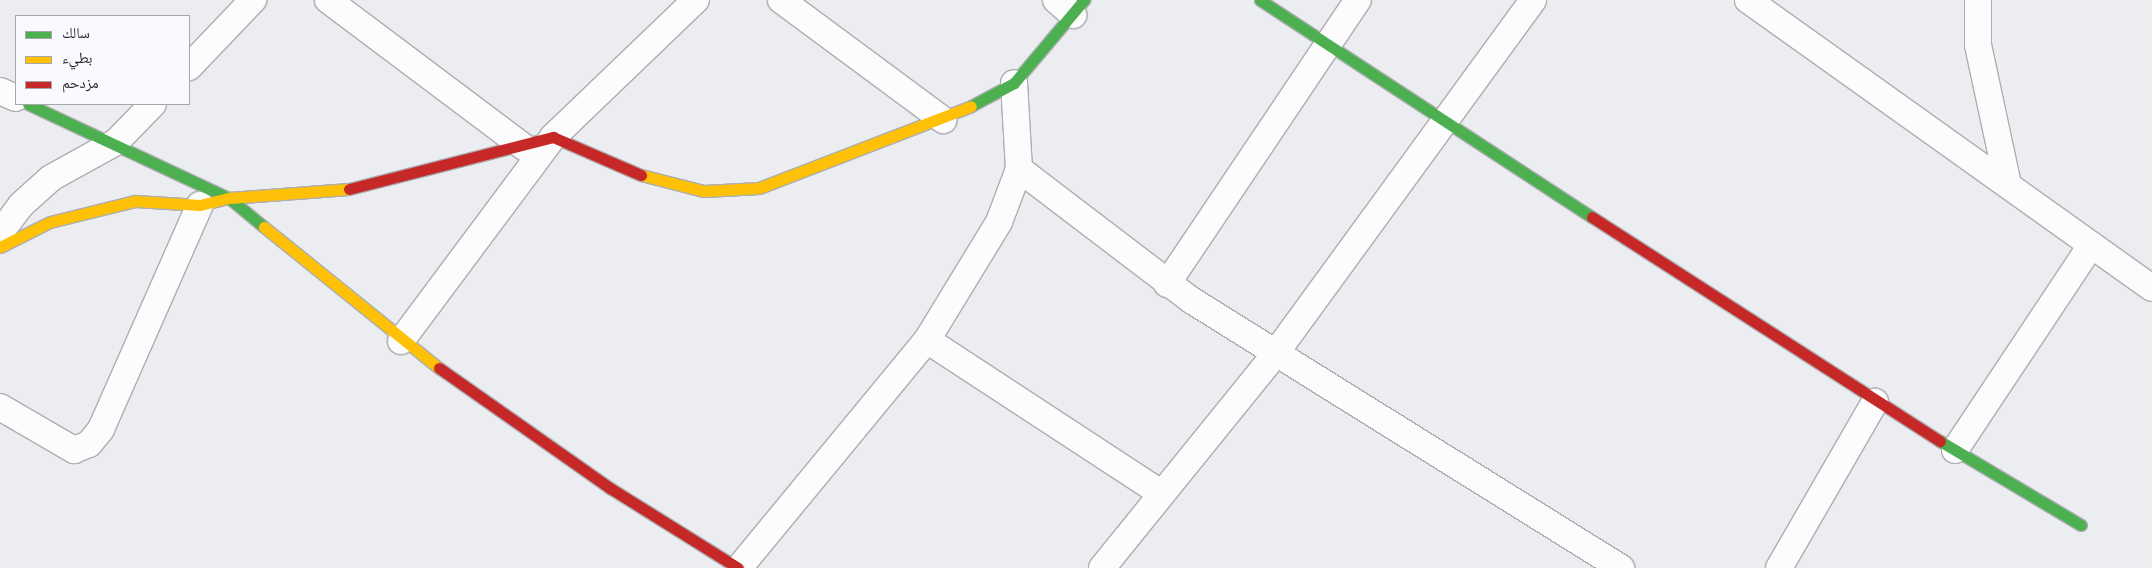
<!DOCTYPE html>
<meta charset="utf-8">
<style>
body{margin:0}
#map{position:relative;width:2152px;height:568px;overflow:hidden;background:#ebedf0;font-family:"Space Grotesk","Noto Naskh Arabic",sans-serif}
div>[style]{position:absolute}
.roads{filter:drop-shadow(1px 0 #adaeb1) drop-shadow(-1px 0 #adaeb1) drop-shadow(0 1px #adaeb1) drop-shadow(0 -1px #adaeb1)}
.street>*{height:26px;margin:-13px;padding:0 13px;transform-origin:13px;border-radius:13px;background:#fcfcfd}
.fast>*{height:11px;margin:-5.5px;padding:0 5.5px;transform-origin:5.5px;border-radius:5.5px;background:#4caf50}
.slow>*{height:11px;margin:-5.5px;padding:0 5.5px;transform-origin:5.5px;border-radius:5.5px;background:#ffc107}
.jam>*{height:11px;margin:-5.5px;padding:0 5.5px;transform-origin:5.5px;border-radius:5.5px;background:#c62828}
span{translate:-50% -50%;white-space:nowrap;text-align:center;line-height:1.15;-webkit-text-stroke:4px #f8faff;paint-order:stroke}
.legend{position:absolute;left:15px;top:15px;width:175px;height:90px;box-sizing:border-box;background:#f8faff;border:1px solid #a6a7ab;margin:0;padding:6px 9px;list-style:none;font-size:15px;color:#2a2b2d}
.legend li{display:flex;align-items:center;gap:10px;height:25px}
.legend b{width:25px;border:1px solid #a6a7ab}
</style>
<div id="map">
<div class="roads">
<div class="street">
<div style="left:328px;top:0;width:245px;rotate:36.9deg"></div>
<div style="left:781px;top:0;width:202px;rotate:36.5deg"></div>
<div style="left:1056px;top:0;width:23px;rotate:41deg"></div>
<div style="left:1748px;top:0;width:496px;rotate:35.5deg"></div>
<div style="left:1978px;top:0;width:45px;rotate:90deg"></div>
<div style="left:1978px;top:45px;width:143px;rotate:77.9deg"></div>
<div style="left:189px;top:67px;width:93px;rotate:-46.3deg"></div>
<div style="left:0;top:91px;width:17px;rotate:24deg"></div>
<div style="left:1019px;top:169px;width:216px;rotate:37.3deg"></div>
<div style="left:1191px;top:300px;width:507px;rotate:31.93deg"></div>
<div style="left:0;top:233px;width:35px;rotate:-53deg"></div>
<div style="left:21px;top:205px;width:40px;rotate:-42deg"></div>
<div style="left:51px;top:178px;width:74px;rotate:-29deg"></div>
<div style="left:116px;top:142px;width:53px;rotate:-45.8deg"></div>
<div style="left:1167px;top:284px;width:342px;rotate:-56.1deg"></div>
<div style="left:927px;top:340px;width:280px;rotate:33.2deg"></div>
<div style="left:401px;top:341px;width:254px;rotate:-53.3deg"></div>
<div style="left:553px;top:137px;width:198px;rotate:-43.8deg"></div>
<div style="left:0;top:407px;width:86px;rotate:30.2deg"></div>
<div style="left:74px;top:450px;width:16px;rotate:-22deg"></div>
<div style="left:89px;top:444px;width:19px;rotate:-51deg"></div>
<div style="left:101px;top:429px;width:245px;rotate:-66.2deg"></div>
<div style="left:1955px;top:450px;width:246px;rotate:-56.4deg"></div>
<div style="left:739px;top:568px;width:296px;rotate:-50.5deg"></div>
<div style="left:927px;top:340px;width:138px;rotate:-58.6deg"></div>
<div style="left:999px;top:222px;width:57px;rotate:-69.3deg"></div>
<div style="left:1019px;top:169px;width:86px;rotate:-93.3deg"></div>
<div style="left:1102px;top:568px;width:275px;rotate:-51deg"></div>
<div style="left:1275px;top:354px;width:438px;rotate:-53.9deg"></div>
<div style="left:1779px;top:568px;width:192px;rotate:-60deg"></div>
</div>
<div class="fast">
<div style="left:1260px;top:0;width:397px;rotate:33.2deg"></div>
<div style="left:28px;top:104px;width:222px;rotate:25.1deg"></div>
<div style="left:229px;top:198px;width:45px;rotate:39.6deg"></div>
<div style="left:971px;top:106px;width:49px;rotate:-28.1deg"></div>
<div style="left:1014px;top:83px;width:109px;rotate:-49.9deg"></div>
<div style="left:1940px;top:441px;width:164px;rotate:30.8deg"></div>
</div>
<div class="slow">
<div style="left:641px;top:175px;width:65px;rotate:14.3deg"></div>
<div style="left:704px;top:191px;width:55px;rotate:-3.1deg"></div>
<div style="left:759px;top:188px;width:227px;rotate:-21.1deg"></div>
<div style="left:264px;top:227px;width:225px;rotate:38.9deg"></div>
<div style="left:0;top:247px;width:56px;rotate:-26.6deg"></div>
<div style="left:50px;top:222px;width:88px;rotate:-13.9deg"></div>
<div style="left:135px;top:201px;width:65px;rotate:3.5deg"></div>
<div style="left:200px;top:205px;width:30px;rotate:-14deg"></div>
<div style="left:229px;top:198px;width:120px;rotate:-4.3deg"></div>
</div>
<div class="jam">
<div style="left:349px;top:189px;width:211px;rotate:-14.3deg"></div>
<div style="left:553px;top:137px;width:96px;rotate:23.4deg"></div>
<div style="left:1592px;top:217px;width:414px;rotate:32.8deg"></div>
<div style="left:439px;top:368px;width:209px;rotate:35.1deg"></div>
<div style="left:610px;top:488px;width:151px;rotate:32deg"></div>
</div>
</div>
<ul class="legend">
<li><b style="height:6px;background:#4caf50"></b>سالك</li>
<li><b style="height:6px;background:#ffc107"></b>بطيء</li>
<li><b style="height:6px;background:#c62828"></b>مزدحم</li>
</ul>
</div>
